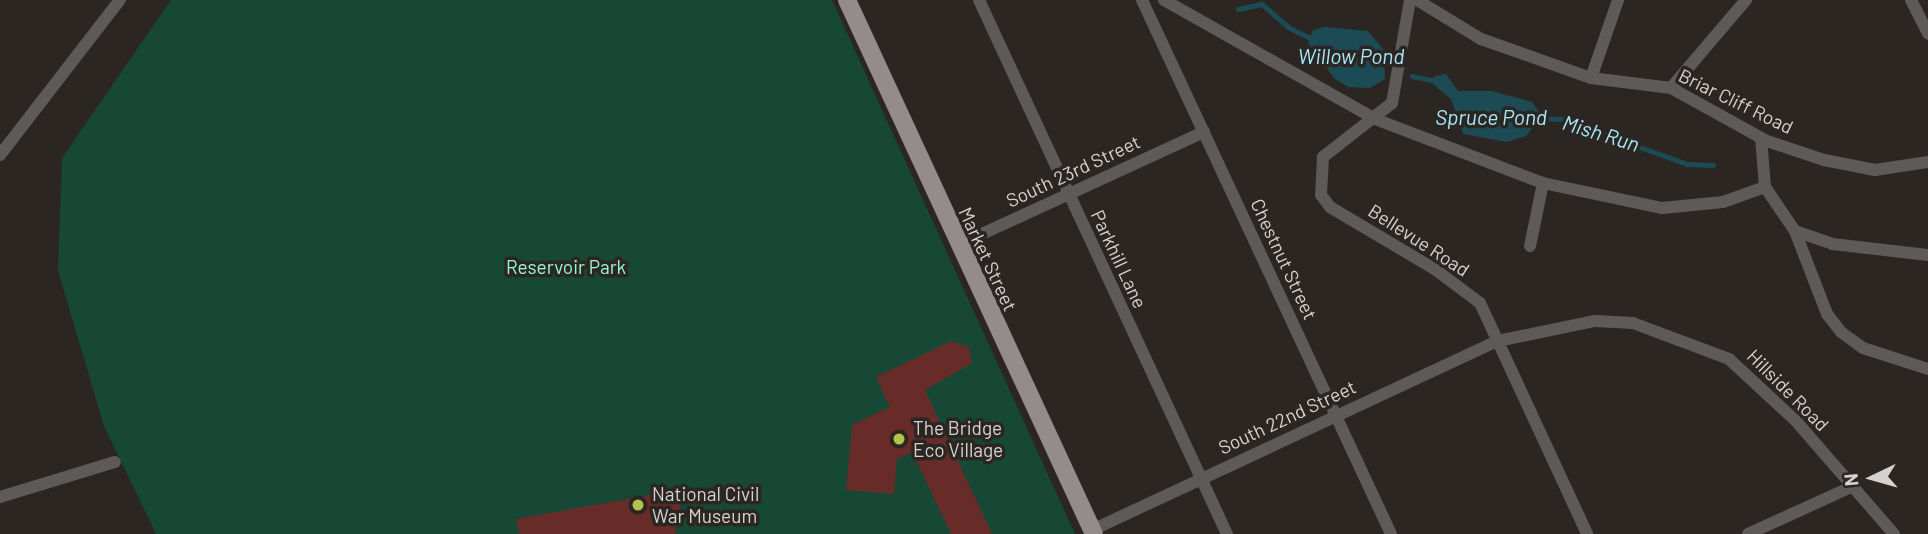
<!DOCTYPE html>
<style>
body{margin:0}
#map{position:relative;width:1928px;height:534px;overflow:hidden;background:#2c2623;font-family:Barlow,sans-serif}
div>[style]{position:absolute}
.green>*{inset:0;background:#164835}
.water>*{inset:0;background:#1c4a55}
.stream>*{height:4.5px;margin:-2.25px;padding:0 2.25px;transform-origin:2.25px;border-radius:2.25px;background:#1c4a55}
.building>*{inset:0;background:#682c28}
.minor>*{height:12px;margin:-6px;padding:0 6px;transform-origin:6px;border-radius:6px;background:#5e5a5a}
.primary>*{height:18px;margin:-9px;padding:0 9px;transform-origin:9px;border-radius:9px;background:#938b8c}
.dots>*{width:19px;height:19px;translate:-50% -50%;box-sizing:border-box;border:4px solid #2c2623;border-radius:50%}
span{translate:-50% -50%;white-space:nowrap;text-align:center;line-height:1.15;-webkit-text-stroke:7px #2c2623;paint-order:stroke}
.street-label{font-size:19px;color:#d6d2d0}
.park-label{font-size:19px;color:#93fcce}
.poi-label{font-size:19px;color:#d6d2d0}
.left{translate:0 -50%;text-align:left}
.water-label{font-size:21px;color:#a5e8f8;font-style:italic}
.north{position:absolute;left:1837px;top:443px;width:70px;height:70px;-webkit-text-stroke:5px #2c2623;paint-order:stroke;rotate:265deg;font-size:19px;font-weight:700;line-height:28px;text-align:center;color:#d6d2d0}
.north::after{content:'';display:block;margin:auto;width:24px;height:32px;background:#d6d2d0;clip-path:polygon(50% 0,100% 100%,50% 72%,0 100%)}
</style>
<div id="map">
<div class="green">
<div style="clip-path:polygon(171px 0,832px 0,1075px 534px,156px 534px,104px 426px,58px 271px,62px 158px)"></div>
</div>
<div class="water">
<div style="clip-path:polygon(1325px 27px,1368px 31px,1384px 50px,1385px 79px,1370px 88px,1348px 87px,1335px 79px,1308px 43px,1313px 30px)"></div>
<div style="clip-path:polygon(1446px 74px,1458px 91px,1492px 91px,1532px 102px,1540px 113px,1536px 123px,1526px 136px,1507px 142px,1463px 134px,1451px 99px,1433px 84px,1434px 76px)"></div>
</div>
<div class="stream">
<div style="left:1238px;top:9px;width:25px;rotate:-12deg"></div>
<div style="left:1262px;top:4px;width:35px;rotate:41deg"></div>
<div style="left:1288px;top:27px;width:25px;rotate:26deg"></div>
<div style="left:1412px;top:76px;width:25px;rotate:12deg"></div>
<div style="left:1533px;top:118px;width:29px;rotate:2deg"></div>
<div style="left:1562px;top:119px;width:133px;rotate:19.8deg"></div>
<div style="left:1687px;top:164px;width:26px;rotate:2deg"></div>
</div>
<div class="building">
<div style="clip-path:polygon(951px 341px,969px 347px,972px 363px,925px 390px,992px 534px,951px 534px,912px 452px,897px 459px,894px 494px,846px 490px,852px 425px,890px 407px,876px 377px)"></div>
<div style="clip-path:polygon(677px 490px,684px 525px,675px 526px,676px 534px,519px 534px,516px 519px)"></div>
</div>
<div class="minor">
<div style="left:979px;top:0;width:589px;rotate:65.09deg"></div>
<div style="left:1142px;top:0;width:589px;rotate:65deg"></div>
<div style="left:1164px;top:0;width:242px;rotate:29.4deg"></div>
<div style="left:1375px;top:119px;width:180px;rotate:20.9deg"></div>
<div style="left:1543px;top:183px;width:122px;rotate:11.9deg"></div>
<div style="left:1662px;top:208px;width:61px;rotate:-5.6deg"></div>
<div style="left:1723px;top:202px;width:45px;rotate:-19.7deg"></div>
<div style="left:1410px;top:0;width:105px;rotate:99.9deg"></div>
<div style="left:1392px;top:103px;width:88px;rotate:142deg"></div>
<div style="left:1323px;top:157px;width:38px;rotate:93deg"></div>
<div style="left:1321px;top:195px;width:15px;rotate:53deg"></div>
<div style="left:1330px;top:207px;width:123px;rotate:30.7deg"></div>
<div style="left:1436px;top:270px;width:55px;rotate:36.9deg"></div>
<div style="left:1480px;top:303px;width:255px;rotate:65.1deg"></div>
<div style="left:1417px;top:0;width:75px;rotate:31.4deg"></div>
<div style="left:1481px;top:39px;width:117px;rotate:19.5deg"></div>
<div style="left:1591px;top:78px;width:81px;rotate:7.1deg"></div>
<div style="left:1671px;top:88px;width:110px;rotate:28.9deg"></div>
<div style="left:1767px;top:141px;width:60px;rotate:18.4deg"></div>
<div style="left:1824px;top:160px;width:52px;rotate:11.1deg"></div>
<div style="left:1875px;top:170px;width:54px;rotate:-8.6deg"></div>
<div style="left:1911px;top:0;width:38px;rotate:63deg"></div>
<div style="left:1591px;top:78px;width:83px;rotate:-70.9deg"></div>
<div style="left:1671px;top:88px;width:116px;rotate:-49.6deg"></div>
<div style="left:1761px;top:138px;width:49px;rotate:85.3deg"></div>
<div style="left:1765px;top:187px;width:53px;rotate:55.7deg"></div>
<div style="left:1795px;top:231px;width:89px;rotate:68.9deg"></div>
<div style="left:1827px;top:314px;width:23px;rotate:52deg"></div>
<div style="left:1841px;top:332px;width:27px;rotate:36deg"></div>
<div style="left:1863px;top:348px;width:68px;rotate:17.9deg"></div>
<div style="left:0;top:155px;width:196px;rotate:-52.3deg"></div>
<div style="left:1795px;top:231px;width:39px;rotate:19deg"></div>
<div style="left:1832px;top:244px;width:97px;rotate:6.5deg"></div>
<div style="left:958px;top:245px;width:271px;rotate:-24.7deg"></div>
<div style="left:1530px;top:246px;width:64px;rotate:-78.3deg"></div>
<div style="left:0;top:497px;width:120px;rotate:-16.9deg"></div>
<div style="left:1092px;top:530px;width:448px;rotate:-25deg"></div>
<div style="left:1498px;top:341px;width:99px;rotate:-11.7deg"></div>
<div style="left:1595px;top:321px;width:38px;rotate:3deg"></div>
<div style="left:1633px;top:323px;width:103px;rotate:20.6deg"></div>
<div style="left:1729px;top:359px;width:91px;rotate:42.8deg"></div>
<div style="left:1796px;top:421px;width:150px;rotate:49.1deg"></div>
<div style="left:1748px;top:534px;width:113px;rotate:-24.5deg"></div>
</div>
<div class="primary">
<div style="left:847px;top:0;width:588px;rotate:65.18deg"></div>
</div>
<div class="dots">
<div style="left:899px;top:439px;background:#b2c34c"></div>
<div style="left:638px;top:505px;background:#b2c34c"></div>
</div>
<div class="street-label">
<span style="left:1736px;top:101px;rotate:26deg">Briar Cliff Road</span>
<span style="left:1073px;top:171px;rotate:-25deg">South 23rd Street</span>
<span style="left:1419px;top:240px;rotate:33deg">Bellevue Road</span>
<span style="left:988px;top:259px;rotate:65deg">Market Street</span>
<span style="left:1119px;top:259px;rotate:65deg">Parkhill Lane</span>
<span style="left:1284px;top:259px;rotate:65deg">Chestnut Street</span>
<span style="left:1788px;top:390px;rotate:45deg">Hillside Road</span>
<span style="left:1287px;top:417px;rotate:-25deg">South 22nd Street</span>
</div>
<div class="park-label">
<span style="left:566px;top:267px">Reservoir Park</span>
</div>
<div class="poi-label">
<span class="left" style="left:913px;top:439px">The Bridge<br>Eco Village</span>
<span class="left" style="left:652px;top:505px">National Civil<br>War Museum</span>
</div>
<div class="water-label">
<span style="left:1351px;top:56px">Willow Pond</span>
<span style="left:1491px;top:117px">Spruce Pond</span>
<span style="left:1601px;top:133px;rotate:17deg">Mish Run</span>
</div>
<div class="north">N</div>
</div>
